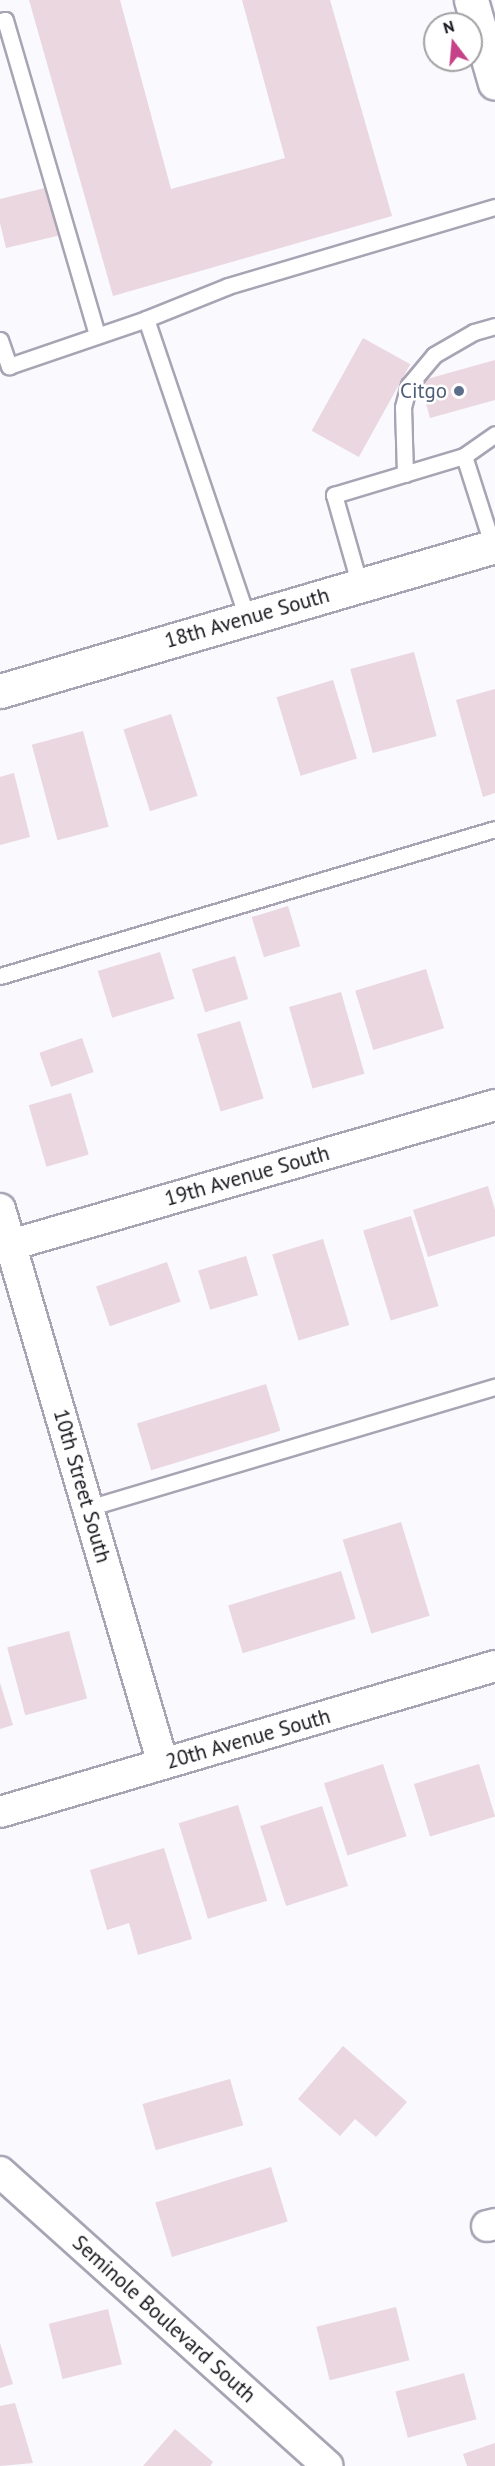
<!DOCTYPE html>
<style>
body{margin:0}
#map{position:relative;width:495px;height:2466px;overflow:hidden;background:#faf9fd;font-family:"PT Sans",sans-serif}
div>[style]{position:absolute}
.building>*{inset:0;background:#ead7df;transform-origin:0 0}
.roads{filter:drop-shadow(2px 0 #a8a4b4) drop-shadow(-2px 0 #a8a4b4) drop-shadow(0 2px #a8a4b4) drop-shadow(0 -2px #a8a4b4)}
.lane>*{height:15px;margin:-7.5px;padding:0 7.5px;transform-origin:7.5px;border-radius:7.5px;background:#fff}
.street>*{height:30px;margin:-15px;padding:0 15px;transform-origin:15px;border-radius:15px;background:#fff}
.secondary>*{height:33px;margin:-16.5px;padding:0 16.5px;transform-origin:16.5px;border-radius:16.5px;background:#fff}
.dots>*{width:16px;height:16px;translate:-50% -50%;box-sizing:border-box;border:3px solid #fff;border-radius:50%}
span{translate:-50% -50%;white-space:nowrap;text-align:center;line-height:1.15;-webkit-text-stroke:5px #fff;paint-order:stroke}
.service-label{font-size:21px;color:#4e5e75}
.right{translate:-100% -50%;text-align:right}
.street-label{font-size:21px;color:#17151b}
.north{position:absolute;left:423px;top:12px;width:60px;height:60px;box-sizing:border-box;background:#fff;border:2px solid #a2a1a4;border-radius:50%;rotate:344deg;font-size:16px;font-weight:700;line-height:24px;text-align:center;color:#17151b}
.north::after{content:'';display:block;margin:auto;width:21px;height:27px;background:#c54288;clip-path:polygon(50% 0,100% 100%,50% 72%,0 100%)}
</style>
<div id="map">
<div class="building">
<div style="clip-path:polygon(29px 0,120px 0,171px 189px,285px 158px,242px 0,330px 0,392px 216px,113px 296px)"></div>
<div style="clip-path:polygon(49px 187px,61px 235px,6px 248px,0 223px,0 199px)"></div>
<div style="left:363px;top:338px;width:54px;height:106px;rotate:29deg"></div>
<div style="clip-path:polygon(495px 360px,495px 400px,430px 418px,420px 381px)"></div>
<div style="left:414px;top:652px;width:87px;height:66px;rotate:75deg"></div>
<div style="left:333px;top:680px;width:82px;height:59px;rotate:73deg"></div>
<div style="clip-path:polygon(495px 689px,495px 793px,483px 797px,456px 700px)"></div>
<div style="left:171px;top:714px;width:86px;height:50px;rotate:72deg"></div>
<div style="left:83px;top:731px;width:99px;height:53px;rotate:75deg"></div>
<div style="clip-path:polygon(14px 773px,30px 837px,0 845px,0 777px)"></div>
<div style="left:288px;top:906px;width:42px;height:38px;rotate:73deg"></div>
<div style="left:160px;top:952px;width:49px;height:65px;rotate:73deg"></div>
<div style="left:235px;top:956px;width:45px;height:45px;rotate:73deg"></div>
<div style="left:426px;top:969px;width:62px;height:74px;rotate:73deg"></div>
<div style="left:341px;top:992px;width:85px;height:54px;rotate:74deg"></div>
<div style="left:240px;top:1021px;width:81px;height:45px;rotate:73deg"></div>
<div style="left:82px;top:1038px;width:36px;height:45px;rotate:71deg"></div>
<div style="left:71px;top:1093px;width:64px;height:44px;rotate:74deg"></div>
<div style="clip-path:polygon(488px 1186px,495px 1210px,495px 1236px,428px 1257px,413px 1210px)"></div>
<div style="left:411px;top:1216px;width:94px;height:50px;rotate:73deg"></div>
<div style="left:323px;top:1239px;width:90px;height:53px;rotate:73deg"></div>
<div style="left:246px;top:1256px;width:41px;height:50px;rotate:73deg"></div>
<div style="left:167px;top:1262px;width:42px;height:75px;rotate:71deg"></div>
<div style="left:266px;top:1384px;width:49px;height:135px;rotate:73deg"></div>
<div style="left:401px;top:1522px;width:98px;height:61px;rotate:73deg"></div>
<div style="left:341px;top:1571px;width:50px;height:118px;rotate:73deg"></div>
<div style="left:69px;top:1631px;width:70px;height:64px;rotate:75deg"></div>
<div style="clip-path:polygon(0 1683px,13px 1725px,0 1729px)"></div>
<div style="left:383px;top:1764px;width:76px;height:62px;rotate:72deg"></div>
<div style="left:479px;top:1764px;width:55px;height:68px;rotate:73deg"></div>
<div style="left:238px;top:1805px;width:100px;height:62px;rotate:73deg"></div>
<div style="left:322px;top:1806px;width:84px;height:65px;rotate:72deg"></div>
<div style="clip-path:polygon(164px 1848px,192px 1939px,138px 1955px,129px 1923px,107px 1930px,90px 1870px)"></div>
<div style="clip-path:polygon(343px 2046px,407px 2102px,376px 2137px,355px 2119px,340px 2136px,298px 2099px)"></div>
<div style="left:230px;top:2079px;width:48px;height:91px;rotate:74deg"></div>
<div style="left:271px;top:2167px;width:57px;height:121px;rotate:73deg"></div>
<div style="left:396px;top:2307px;width:55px;height:82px;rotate:76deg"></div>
<div style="left:108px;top:2309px;width:57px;height:61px;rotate:76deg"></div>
<div style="clip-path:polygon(0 2343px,13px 2384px,0 2388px)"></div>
<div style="left:464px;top:2373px;width:48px;height:71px;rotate:75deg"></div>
<div style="clip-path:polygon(15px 2403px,33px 2463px,0 2466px,0 2406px)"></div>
<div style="clip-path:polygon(175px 2429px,213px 2462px,210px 2466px,143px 2466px)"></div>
<div style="clip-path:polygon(495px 2443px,495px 2466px,467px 2466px,463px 2454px)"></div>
</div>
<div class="roads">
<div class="lane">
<div style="left:0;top:21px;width:5px;rotate:-11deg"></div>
<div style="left:5px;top:20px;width:327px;rotate:73.7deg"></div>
<div style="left:146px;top:319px;width:315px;rotate:71.3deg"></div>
<div style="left:0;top:340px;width:28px;rotate:71deg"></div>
<div style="left:9px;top:366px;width:145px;rotate:-18.9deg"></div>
<div style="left:146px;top:319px;width:88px;rotate:-21.9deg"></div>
<div style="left:228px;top:286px;width:278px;rotate:-16.5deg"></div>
<div style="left:464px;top:456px;width:96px;rotate:72.3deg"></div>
<div style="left:405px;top:474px;width:67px;rotate:-91.7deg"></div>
<div style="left:403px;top:407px;width:23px;rotate:-75deg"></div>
<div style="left:409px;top:385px;width:39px;rotate:-50deg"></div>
<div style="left:434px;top:355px;width:46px;rotate:-29.9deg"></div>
<div style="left:474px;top:332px;width:22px;rotate:-16deg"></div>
<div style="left:360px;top:586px;width:95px;rotate:-105.9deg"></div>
<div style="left:334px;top:495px;width:136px;rotate:-16.7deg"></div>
<div style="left:464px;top:456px;width:38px;rotate:-35deg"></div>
<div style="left:0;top:976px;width:516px;rotate:-16.54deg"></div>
<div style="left:88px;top:1508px;width:425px;rotate:-16.6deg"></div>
</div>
<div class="street">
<div style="left:0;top:1209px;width:578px;rotate:73.63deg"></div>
<div style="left:0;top:1248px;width:515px;rotate:-16.11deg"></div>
<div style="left:0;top:1812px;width:516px;rotate:-16.43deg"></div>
<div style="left:0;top:2172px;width:440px;rotate:41.9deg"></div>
<div style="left:487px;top:2226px;width:8px;rotate:-14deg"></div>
</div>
<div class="secondary">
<div style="left:471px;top:0;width:86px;rotate:73.9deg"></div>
<div style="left:0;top:691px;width:516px;rotate:-16.33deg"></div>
</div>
</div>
<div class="dots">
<div style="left:459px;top:391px;background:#5c6f8a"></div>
</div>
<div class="service-label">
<span class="right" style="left:447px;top:391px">Citgo</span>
</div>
<div class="street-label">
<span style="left:247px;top:618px;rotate:-16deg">18th Avenue South</span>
<span style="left:247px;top:1176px;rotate:-16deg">19th Avenue South</span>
<span style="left:82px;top:1486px;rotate:74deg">10th Street South</span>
<span style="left:248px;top:1739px;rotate:-16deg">20th Avenue South</span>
<span style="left:164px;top:2319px;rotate:42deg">Seminole Boulevard South</span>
</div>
<div class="north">N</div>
</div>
